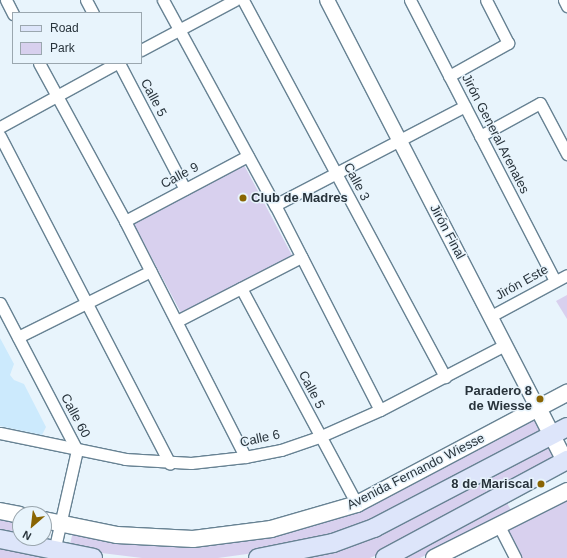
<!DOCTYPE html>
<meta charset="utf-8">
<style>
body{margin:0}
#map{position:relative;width:567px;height:558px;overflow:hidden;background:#e8f4fc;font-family:Arial,sans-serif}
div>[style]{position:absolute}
.built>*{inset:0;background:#cceafd}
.green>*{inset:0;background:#d8d0ee;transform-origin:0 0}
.roads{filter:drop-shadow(1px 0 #678293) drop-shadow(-1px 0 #678293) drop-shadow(0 1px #678293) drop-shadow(0 -1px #678293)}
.minor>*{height:11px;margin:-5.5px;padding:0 5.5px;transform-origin:5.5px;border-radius:5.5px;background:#fff}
.tertiary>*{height:14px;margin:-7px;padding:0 7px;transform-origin:7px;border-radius:7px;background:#fff}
.secondary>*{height:16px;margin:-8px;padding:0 8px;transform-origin:8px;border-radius:8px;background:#fff}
.primary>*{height:18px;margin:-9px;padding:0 9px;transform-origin:9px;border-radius:9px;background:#dde5fa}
.dots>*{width:11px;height:11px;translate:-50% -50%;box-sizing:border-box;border:2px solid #e8f4fc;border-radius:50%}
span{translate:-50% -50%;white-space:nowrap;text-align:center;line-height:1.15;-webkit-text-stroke:3px #e8f4fc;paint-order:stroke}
.street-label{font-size:13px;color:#28333b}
.poi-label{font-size:13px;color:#28333b;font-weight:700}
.left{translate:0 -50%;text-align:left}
.right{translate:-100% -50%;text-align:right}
.legend{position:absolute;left:12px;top:12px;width:130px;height:52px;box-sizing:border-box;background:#e8f4fc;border:1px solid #9ba7af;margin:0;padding:5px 7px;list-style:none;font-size:12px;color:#28333b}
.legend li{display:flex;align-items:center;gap:8px;height:20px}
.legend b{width:20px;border:1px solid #9ba7af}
.north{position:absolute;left:12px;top:506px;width:40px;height:40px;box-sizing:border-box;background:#e8f4fc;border:1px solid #9ba7af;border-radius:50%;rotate:208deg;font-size:11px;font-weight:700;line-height:16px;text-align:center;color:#28333b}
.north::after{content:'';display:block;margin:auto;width:14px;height:18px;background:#8a6503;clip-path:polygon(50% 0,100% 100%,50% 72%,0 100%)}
</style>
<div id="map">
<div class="built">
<div style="clip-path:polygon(0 338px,14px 364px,10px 375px,14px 380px,24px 384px,46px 427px,42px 435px,0 426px)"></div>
</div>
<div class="green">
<div style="left:244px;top:165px;width:103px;height:125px;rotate:62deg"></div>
<div style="clip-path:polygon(567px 295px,567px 319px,556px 301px)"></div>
<div style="clip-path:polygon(534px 419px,541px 432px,371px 521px,349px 530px,261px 552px,218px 558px,142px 558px,69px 549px,73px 531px,178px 547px,213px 544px,313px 525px)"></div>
<div style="clip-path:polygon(548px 445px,555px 462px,382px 553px,370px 558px,301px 558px)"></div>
<div style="clip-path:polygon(567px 498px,567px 558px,519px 558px,504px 530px)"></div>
<div style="clip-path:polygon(507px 503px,512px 512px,420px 558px,399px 558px)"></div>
<div style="clip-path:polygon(0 517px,20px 521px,20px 538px,44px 538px,44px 526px,48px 527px,44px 544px,0 533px)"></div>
<div style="clip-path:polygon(0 545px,42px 554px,42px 558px,0 558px)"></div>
</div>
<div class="roads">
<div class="minor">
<div style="left:6px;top:0;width:16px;rotate:63deg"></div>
<div style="left:86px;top:0;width:15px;rotate:62deg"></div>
<div style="left:163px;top:0;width:234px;rotate:61.4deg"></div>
<div style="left:275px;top:205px;width:230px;rotate:62.9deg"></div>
<div style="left:243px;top:0;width:428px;rotate:61.8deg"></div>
<div style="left:410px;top:0;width:316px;rotate:62.7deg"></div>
<div style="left:564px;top:0;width:7px;rotate:63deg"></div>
<div style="left:141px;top:50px;width:106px;rotate:-28deg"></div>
<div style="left:39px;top:63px;width:180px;rotate:61.4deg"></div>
<div style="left:125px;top:221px;width:265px;rotate:63deg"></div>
<div style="left:119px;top:63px;width:142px;rotate:62.4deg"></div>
<div style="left:449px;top:76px;width:68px;rotate:-29.2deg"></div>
<div style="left:508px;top:43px;width:48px;rotate:-117.1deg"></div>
<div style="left:0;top:127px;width:133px;rotate:-28.7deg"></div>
<div style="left:0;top:136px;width:369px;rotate:62.6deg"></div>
<div style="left:480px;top:136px;width:68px;rotate:-28.8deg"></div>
<div style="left:540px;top:103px;width:58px;rotate:62.1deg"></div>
<div style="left:275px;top:205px;width:214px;rotate:-27.5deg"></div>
<div style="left:125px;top:221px;width:139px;rotate:-27.9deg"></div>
<div style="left:241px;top:288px;width:245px;rotate:61.8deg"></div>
<div style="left:0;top:303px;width:166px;rotate:62.4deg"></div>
<div style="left:77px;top:450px;width:104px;rotate:102.8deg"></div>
<div style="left:491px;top:316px;width:86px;rotate:-28.3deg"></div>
<div style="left:177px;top:321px;width:140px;rotate:-27.3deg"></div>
<div style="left:18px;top:337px;width:148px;rotate:-26.4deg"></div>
<div style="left:0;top:433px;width:128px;rotate:11.7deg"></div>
<div style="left:125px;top:459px;width:66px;rotate:3.5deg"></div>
<div style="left:191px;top:463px;width:54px;rotate:-6.3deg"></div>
<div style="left:245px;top:457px;width:37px;rotate:-11deg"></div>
<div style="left:281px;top:450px;width:40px;rotate:-18.9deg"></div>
<div style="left:319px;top:437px;width:67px;rotate:-23.9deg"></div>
<div style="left:380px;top:410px;width:141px;rotate:-27.5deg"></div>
<div style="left:499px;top:526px;width:36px;rotate:63deg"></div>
</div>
<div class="tertiary">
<div style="left:327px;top:0;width:459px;rotate:62.7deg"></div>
</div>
<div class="secondary">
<div style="left:538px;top:408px;width:59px;rotate:63deg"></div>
<div style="left:0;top:511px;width:20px;rotate:11deg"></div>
<div style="left:44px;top:520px;width:75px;rotate:11.6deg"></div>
<div style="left:117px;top:535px;width:76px;rotate:3deg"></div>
<div style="left:193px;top:539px;width:79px;rotate:-7.3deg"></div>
<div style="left:271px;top:529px;width:90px;rotate:-16.2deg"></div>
<div style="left:357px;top:504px;width:238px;rotate:-27.9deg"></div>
<div style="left:434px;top:558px;width:149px;rotate:-26.7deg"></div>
</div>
<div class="primary">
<div style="left:0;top:539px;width:95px;rotate:11.5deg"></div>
<div style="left:258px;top:558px;width:76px;rotate:-11.3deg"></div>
<div style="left:333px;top:543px;width:44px;rotate:-20.1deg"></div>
<div style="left:374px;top:528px;width:218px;rotate:-27.6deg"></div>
<div style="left:385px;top:558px;width:207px;rotate:-28.3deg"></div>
</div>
</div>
<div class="dots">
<div style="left:243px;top:198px;background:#8a6503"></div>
<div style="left:540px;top:399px;background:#8a6503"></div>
<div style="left:541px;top:484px;background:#8a6503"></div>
</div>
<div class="street-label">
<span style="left:153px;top:98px;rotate:62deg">Calle 5</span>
<span style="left:495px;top:134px;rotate:63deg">Jirón General Arenales</span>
<span style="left:180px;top:176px;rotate:-28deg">Calle 9</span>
<span style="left:356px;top:182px;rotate:62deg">Calle 3</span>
<span style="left:447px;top:232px;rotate:62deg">Jirón Final</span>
<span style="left:522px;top:283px;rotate:-29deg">Jirón Este</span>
<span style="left:311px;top:390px;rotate:62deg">Calle 5</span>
<span style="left:75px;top:416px;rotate:62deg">Calle 60</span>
<span style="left:260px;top:439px;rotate:-12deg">Calle 6</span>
<span style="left:416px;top:472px;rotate:-27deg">Avenida Fernando Wiesse</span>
</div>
<div class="poi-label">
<span class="left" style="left:251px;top:198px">Club de Madres</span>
<span class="right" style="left:532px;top:399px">Paradero 8<br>de Wiesse</span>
<span class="right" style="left:533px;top:484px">8 de Mariscal</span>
</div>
<ul class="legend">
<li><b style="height:5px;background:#dde5fa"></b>Road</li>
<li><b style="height:11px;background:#d8d0ee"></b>Park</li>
</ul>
<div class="north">N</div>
</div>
